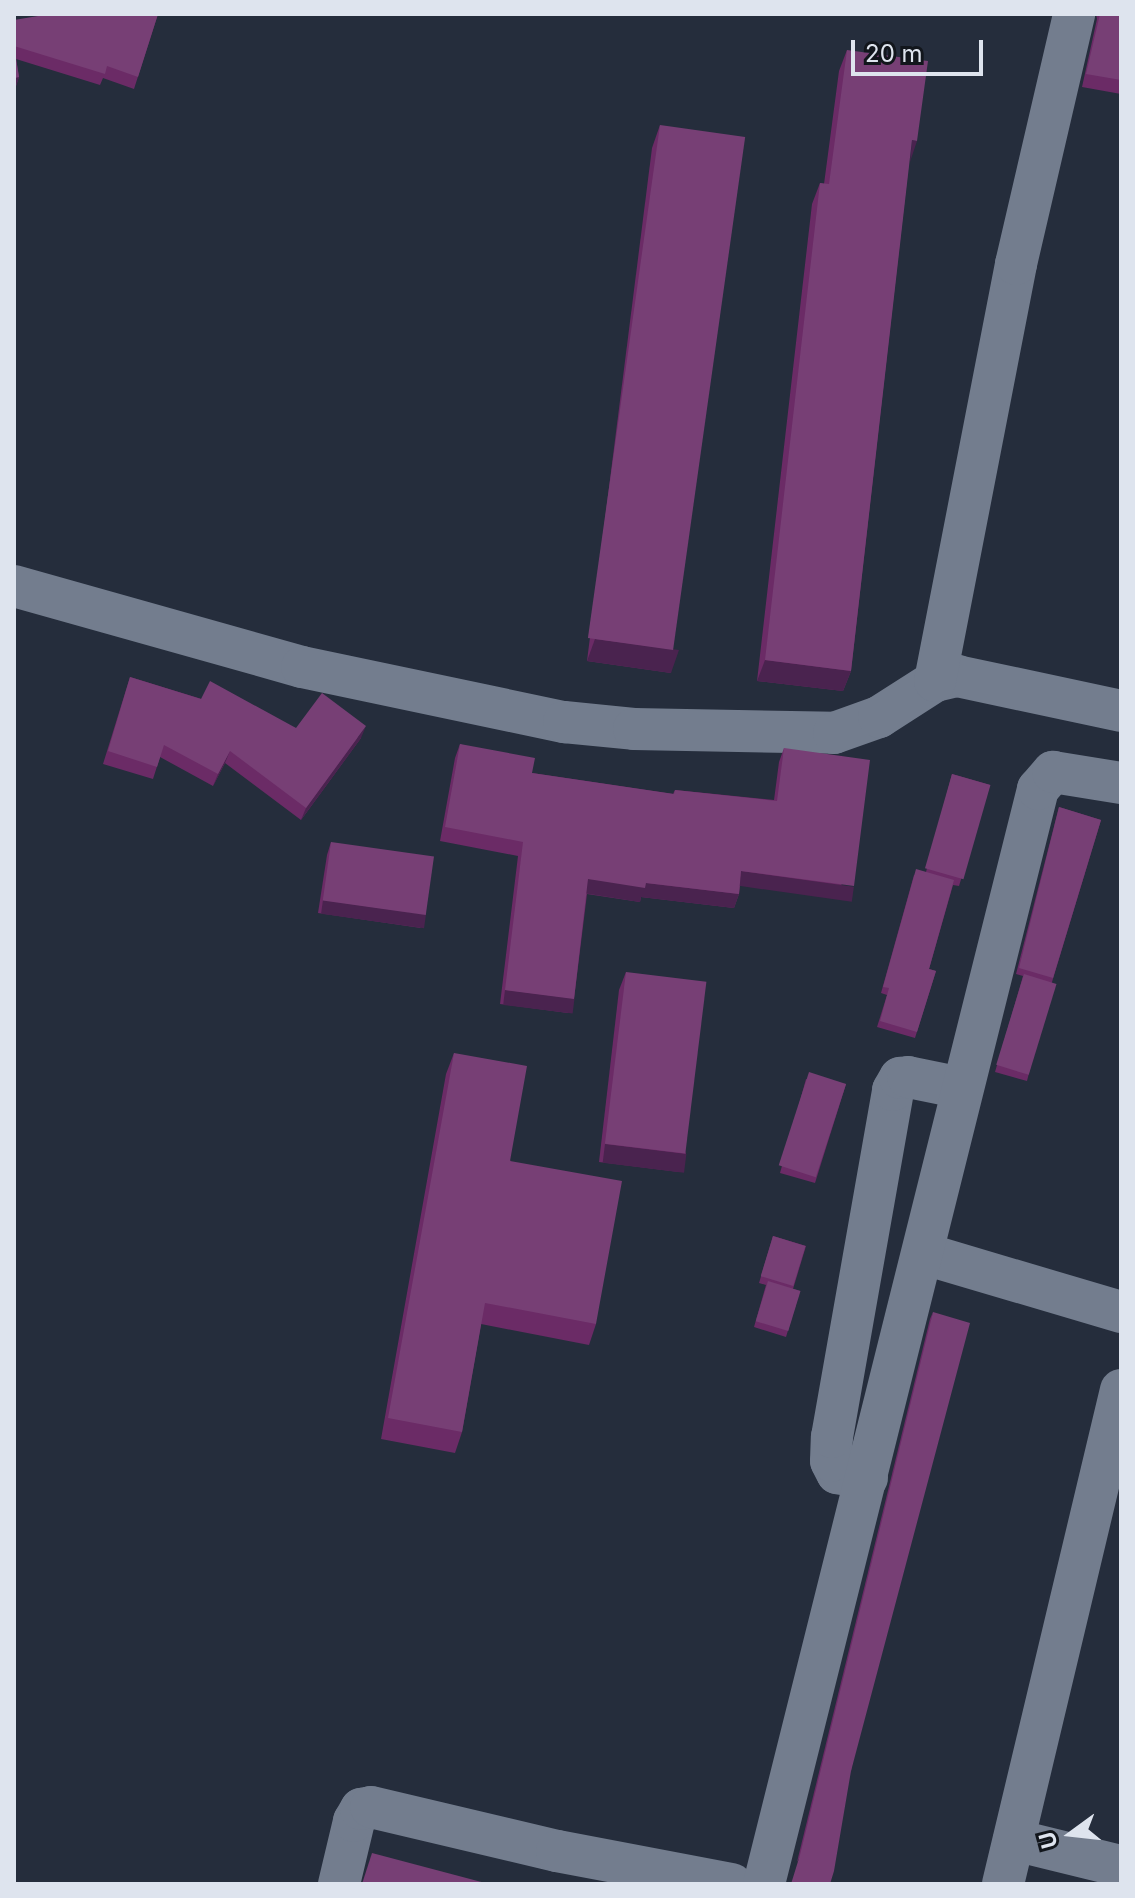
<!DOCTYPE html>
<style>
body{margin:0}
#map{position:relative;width:1135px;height:1898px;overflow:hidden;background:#252d3c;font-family:Inter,sans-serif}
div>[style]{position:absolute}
.minor>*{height:42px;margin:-21px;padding:0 21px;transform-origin:21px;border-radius:21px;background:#737d8e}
.wall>*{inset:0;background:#6b2b66}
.shaded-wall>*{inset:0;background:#4a234f;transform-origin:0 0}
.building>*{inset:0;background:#773f75;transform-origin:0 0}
span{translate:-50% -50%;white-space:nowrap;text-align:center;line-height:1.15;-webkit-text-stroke:7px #12161c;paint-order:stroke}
.frame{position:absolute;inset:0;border:16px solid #dee4ee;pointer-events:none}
.north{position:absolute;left:1031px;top:1794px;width:80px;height:80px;-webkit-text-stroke:6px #12161c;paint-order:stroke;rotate:255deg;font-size:22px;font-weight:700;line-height:32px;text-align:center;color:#dee4ee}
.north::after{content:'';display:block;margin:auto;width:28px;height:36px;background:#dee4ee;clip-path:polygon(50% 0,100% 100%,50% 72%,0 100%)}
.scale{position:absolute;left:851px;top:40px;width:132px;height:36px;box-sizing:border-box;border:4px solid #dee4ee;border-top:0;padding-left:10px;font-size:24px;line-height:28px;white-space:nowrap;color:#dee4ee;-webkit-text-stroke:6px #12161c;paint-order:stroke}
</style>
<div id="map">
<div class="minor">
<div style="left:14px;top:586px;width:299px;rotate:15.7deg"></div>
<div style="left:302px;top:667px;width:268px;rotate:11.9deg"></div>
<div style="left:564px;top:722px;width:70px;rotate:5.7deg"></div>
<div style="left:634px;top:729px;width:200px;rotate:1.1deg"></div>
<div style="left:834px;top:733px;width:48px;rotate:-19.6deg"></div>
<div style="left:879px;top:717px;width:67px;rotate:-32.7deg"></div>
<div style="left:935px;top:681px;width:23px;rotate:-13deg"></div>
<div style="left:957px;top:676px;width:168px;rotate:12deg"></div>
<div style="left:935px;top:681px;width:425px;rotate:-79deg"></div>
<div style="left:1016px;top:264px;width:257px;rotate:-76.9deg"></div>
<div style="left:925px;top:1254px;width:204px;rotate:16.5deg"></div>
<div style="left:867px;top:1478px;width:30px;rotate:-171deg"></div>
<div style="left:837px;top:1473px;width:13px;rotate:-117deg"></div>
<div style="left:831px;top:1461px;width:24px;rotate:-88deg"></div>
<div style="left:832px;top:1437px;width:352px;rotate:-80deg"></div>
<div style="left:893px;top:1090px;width:14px;rotate:-60deg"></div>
<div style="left:900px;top:1078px;width:8px;rotate:-7deg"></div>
<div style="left:908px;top:1077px;width:55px;rotate:11.5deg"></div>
<div style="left:1014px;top:1840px;width:110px;rotate:13.7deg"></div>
<div style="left:339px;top:1884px;width:65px;rotate:-76.6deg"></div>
<div style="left:354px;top:1821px;width:14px;rotate:-60deg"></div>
<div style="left:361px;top:1809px;width:10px;rotate:-11deg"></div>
<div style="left:371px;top:1807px;width:191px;rotate:13.3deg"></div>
<div style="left:557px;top:1851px;width:178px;rotate:10.7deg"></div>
<div style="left:764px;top:1884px;width:1129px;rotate:-75.95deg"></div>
<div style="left:1038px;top:789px;width:23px;rotate:-49deg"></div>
<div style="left:1053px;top:772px;width:69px;rotate:9.2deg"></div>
<div style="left:1003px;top:1884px;width:508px;rotate:-76.57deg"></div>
</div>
<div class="wall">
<div style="clip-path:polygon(158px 14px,134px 89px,103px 78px,100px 85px,16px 59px,19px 77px,15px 89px,14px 20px)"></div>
<div style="clip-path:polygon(1096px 14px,1121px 14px,1121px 94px,1082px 87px,1097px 19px)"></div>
<div style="clip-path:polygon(847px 50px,909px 162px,851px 671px,843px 691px,757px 681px,812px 204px,820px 183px,824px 184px,839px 71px)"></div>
<div style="clip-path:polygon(660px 125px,671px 673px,587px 661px,652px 148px)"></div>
<div style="clip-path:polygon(130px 677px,296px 728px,361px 738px,301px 820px,225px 763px,213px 786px,160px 757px,153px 779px,103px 764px)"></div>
<div style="clip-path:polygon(460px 744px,532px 773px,673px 794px,675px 790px,774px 800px,779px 762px,784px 748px,848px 900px,740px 885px,739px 894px,734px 908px,641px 897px,640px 902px,587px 894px,574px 999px,568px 1013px,500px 1004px,518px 856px,440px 841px,455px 758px)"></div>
<div style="clip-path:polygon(952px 774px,990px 785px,959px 886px,953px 885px,929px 969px,936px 971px,915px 1038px,877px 1027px,887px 995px,881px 993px,914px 875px,926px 872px)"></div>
<div style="clip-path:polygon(1059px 807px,1101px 820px,1052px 982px,1027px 1081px,995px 1072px,1023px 976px,1016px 974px)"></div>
<div style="clip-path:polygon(331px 842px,421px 928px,318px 913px,327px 855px)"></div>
<div style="clip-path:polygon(626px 972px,686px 1154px,679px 1172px,599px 1162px,619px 990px)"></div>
<div style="clip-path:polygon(454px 1053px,596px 1324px,589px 1345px,481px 1324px,462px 1432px,455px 1453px,381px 1439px,446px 1074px)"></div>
<div style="clip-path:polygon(806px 1079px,846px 1084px,815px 1183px,780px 1173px)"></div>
<div style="clip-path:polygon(773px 1236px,806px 1246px,793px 1289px,800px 1291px,786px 1337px,754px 1327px,766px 1285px,759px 1283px)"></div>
<div style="clip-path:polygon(933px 1312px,851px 1771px,797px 1862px,930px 1319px)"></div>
</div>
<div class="shaded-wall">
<div style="clip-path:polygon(19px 77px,15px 89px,14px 89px,14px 78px)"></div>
<div style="clip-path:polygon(912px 140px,917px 141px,910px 162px)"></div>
<div style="clip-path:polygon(595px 639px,679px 650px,671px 673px,587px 661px)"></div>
<div style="clip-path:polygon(765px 660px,851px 671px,843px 691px,757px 681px)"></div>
<div style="clip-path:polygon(366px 726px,361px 738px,301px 820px,306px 808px)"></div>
<div style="clip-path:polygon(230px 751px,225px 763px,213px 786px,218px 774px)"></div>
<div style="left:741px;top:871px;width:114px;height:15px;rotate:8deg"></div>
<div style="clip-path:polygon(588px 879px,646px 883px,739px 894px,734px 908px,641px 897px,640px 902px,583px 893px)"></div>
<div style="left:323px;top:900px;width:104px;height:14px;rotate:8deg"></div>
<div style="left:505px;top:990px;width:70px;height:15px;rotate:7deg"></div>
<div style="left:605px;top:1144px;width:82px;height:19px;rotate:7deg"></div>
</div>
<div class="building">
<div style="clip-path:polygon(50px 14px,158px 14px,138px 77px,107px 66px,105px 74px,14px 46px,14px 20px)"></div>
<div style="clip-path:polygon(1100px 14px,1121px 14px,1121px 80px,1086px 74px)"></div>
<div style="clip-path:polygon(14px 46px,19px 77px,14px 78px)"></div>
<div style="clip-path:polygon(847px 50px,928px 61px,917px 141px,912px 140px,851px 671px,765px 660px,820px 183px,829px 184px)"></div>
<div style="left:660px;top:125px;width:86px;height:518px;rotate:8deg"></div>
<div style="clip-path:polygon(130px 677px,201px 699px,210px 681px,296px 728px,322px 693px,366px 726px,306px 808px,230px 751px,218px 774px,164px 745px,157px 767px,108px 751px)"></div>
<div style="clip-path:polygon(460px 744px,535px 758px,532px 773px,674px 794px,675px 790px,777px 801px,784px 748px,870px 760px,854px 886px,741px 871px,739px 894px,646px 883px,645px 888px,588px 879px,574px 999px,505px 990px,523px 842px,445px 827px)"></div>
<div style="left:952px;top:774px;width:40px;height:98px;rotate:16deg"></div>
<div style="clip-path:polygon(1059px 807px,1101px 820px,1053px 978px,1019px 968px)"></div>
<div style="left:331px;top:842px;width:104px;height:59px;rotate:8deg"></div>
<div style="clip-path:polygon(916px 869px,954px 880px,929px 969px,936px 971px,917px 1032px,880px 1021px,889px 988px,883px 987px)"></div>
<div style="left:626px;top:972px;width:81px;height:173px;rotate:7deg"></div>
<div style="left:1024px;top:974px;width:34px;height:95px;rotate:17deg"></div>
<div style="clip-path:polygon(454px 1053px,527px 1066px,510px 1161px,622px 1181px,596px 1324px,485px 1303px,462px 1432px,388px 1418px)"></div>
<div style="left:809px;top:1072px;width:39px;height:98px;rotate:18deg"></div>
<div style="left:773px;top:1236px;width:34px;height:42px;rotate:17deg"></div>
<div style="left:768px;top:1281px;width:34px;height:42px;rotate:17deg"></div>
<div style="clip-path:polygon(933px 1312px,970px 1323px,851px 1771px,834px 1871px,830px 1884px,791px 1884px,800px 1855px)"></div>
<div style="clip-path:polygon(372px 1853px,489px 1884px,362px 1884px)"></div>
</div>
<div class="frame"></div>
<div class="north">U</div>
<div class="scale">20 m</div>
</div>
